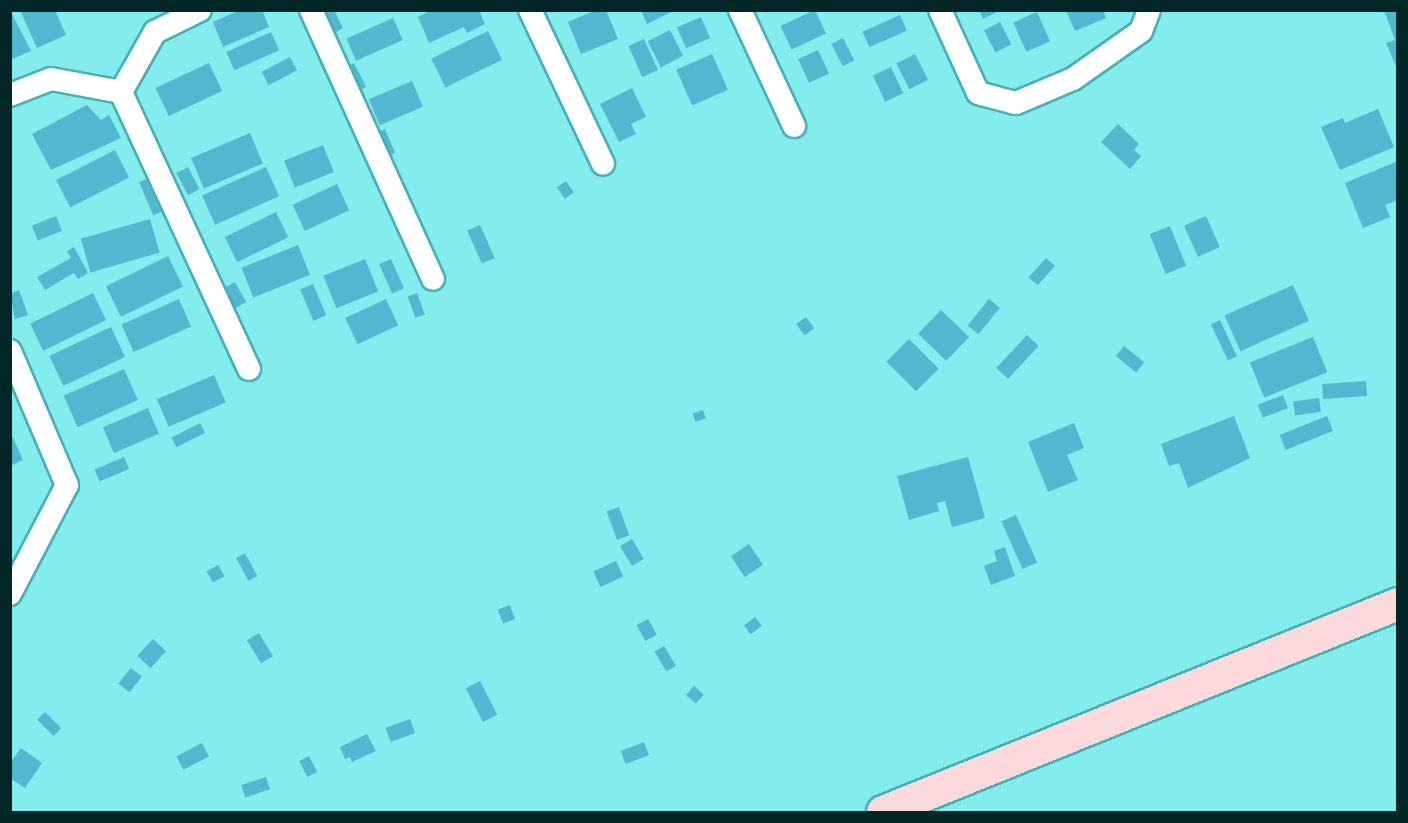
<!DOCTYPE html>
<style>
body{margin:0}
#map{position:relative;width:1408px;height:823px;overflow:hidden;background:#83eced;font-family:"Source Sans 3",sans-serif}
div>[style]{position:absolute}
.building>*{inset:0;background:#53b7d0;transform-origin:0 0}
.roads{filter:drop-shadow(2px 0 #44b1b3) drop-shadow(-2px 0 #44b1b3) drop-shadow(0 2px #44b1b3) drop-shadow(0 -2px #44b1b3)}
.street>*{height:22px;margin:-11px;padding:0 11px;transform-origin:11px;border-radius:11px;background:#fff}
.secondary>*{height:32px;margin:-16px;padding:0 16px;transform-origin:16px;border-radius:16px;background:#fcdadc}
span{translate:-50% -50%;white-space:nowrap;text-align:center;line-height:1.15;-webkit-text-stroke:4.5px #eafdfd;paint-order:stroke}
.frame{position:absolute;inset:0;border:12px solid #032627;pointer-events:none}
</style>
<div id="map">
<div class="building">
<div style="clip-path:polygon(10px 10px,31px 51px,10px 60px)"></div>
<div style="clip-path:polygon(20px 10px,55px 10px,66px 35px,37px 48px)"></div>
<div style="clip-path:polygon(240px 10px,262px 10px,269px 27px,223px 47px,213px 22px)"></div>
<div style="clip-path:polygon(318px 10px,334px 10px,343px 28px,331px 35px)"></div>
<div style="clip-path:polygon(432px 10px,479px 10px,485px 24px,467px 33px,464px 27px,429px 43px,418px 17px)"></div>
<div style="clip-path:polygon(596px 10px,606px 10px,618px 39px,581px 54px,568px 22px)"></div>
<div style="clip-path:polygon(641px 10px,675px 10px,647px 24px)"></div>
<div style="left:815px;top:10px;width:26px;height:38px;rotate:65deg"></div>
<div style="clip-path:polygon(979px 10px,1001px 10px,983px 19px)"></div>
<div style="clip-path:polygon(1066px 10px,1103px 10px,1106px 18px,1075px 31px)"></div>
<div style="clip-path:polygon(1384px 10px,1398px 10px,1398px 71px,1386px 43px,1395px 40px)"></div>
<div style="left:1037px;top:12px;width:32px;height:26px;rotate:66deg"></div>
<div style="left:900px;top:15px;width:17px;height:41px;rotate:66deg"></div>
<div style="left:701px;top:17px;width:23px;height:26px;rotate:67deg"></div>
<div style="left:393px;top:18px;width:24px;height:51px;rotate:66deg"></div>
<div style="left:1000px;top:22px;width:25px;height:18px;rotate:63deg"></div>
<div style="left:670px;top:30px;width:29px;height:25px;rotate:63deg"></div>
<div style="left:488px;top:31px;width:32px;height:63px;rotate:64deg"></div>
<div style="left:271px;top:32px;width:20px;height:49px;rotate:66deg"></div>
<div style="left:843px;top:38px;width:25px;height:13px;rotate:63deg"></div>
<div style="left:644px;top:39px;width:34px;height:17px;rotate:66deg"></div>
<div style="left:818px;top:50px;width:26px;height:22px;rotate:65deg"></div>
<div style="left:712px;top:54px;width:39px;height:39px;rotate:66deg"></div>
<div style="left:915px;top:54px;width:29px;height:21px;rotate:63deg"></div>
<div style="left:290px;top:57px;width:15px;height:32px;rotate:62deg"></div>
<div style="left:209px;top:63px;width:31px;height:59px;rotate:65deg"></div>
<div style="left:354px;top:63px;width:27px;height:12px;rotate:63deg"></div>
<div style="left:891px;top:67px;width:29px;height:20px;rotate:65deg"></div>
<div style="left:412px;top:81px;width:28px;height:47px;rotate:67deg"></div>
<div style="clip-path:polygon(632px 88px,646px 117px,631px 124px,636px 134px,619px 142px,600px 104px)"></div>
<div style="clip-path:polygon(87px 105px,101px 120px,109px 115px,121px 138px,51px 170px,32px 134px)"></div>
<div style="clip-path:polygon(1378px 109px,1394px 147px,1340px 170px,1321px 127px,1343px 118px,1345px 123px)"></div>
<div style="clip-path:polygon(1118px 124px,1139px 144px,1134px 150px,1141px 156px,1130px 169px,1101px 142px)"></div>
<div style="left:385px;top:129px;width:26px;height:11px;rotate:67deg"></div>
<div style="left:250px;top:133px;width:33px;height:64px;rotate:67deg"></div>
<div style="left:323px;top:145px;width:29px;height:42px;rotate:68deg"></div>
<div style="left:115px;top:150px;width:31px;height:66px;rotate:63deg"></div>
<div style="clip-path:polygon(1398px 161px,1398px 200px,1385px 205px,1390px 217px,1363px 228px,1345px 183px)"></div>
<div style="left:188px;top:167px;width:25px;height:13px;rotate:63deg"></div>
<div style="left:266px;top:167px;width:32px;height:70px;rotate:66deg"></div>
<div style="left:151px;top:177px;width:36px;height:13px;rotate:67deg"></div>
<div style="left:566px;top:181px;width:14px;height:11px;rotate:56deg"></div>
<div style="left:337px;top:184px;width:29px;height:49px;rotate:65deg"></div>
<div style="left:276px;top:212px;width:28px;height:57px;rotate:64deg"></div>
<div style="left:56px;top:216px;width:16px;height:26px;rotate:68deg"></div>
<div style="left:1206px;top:216px;width:34px;height:24px;rotate:66deg"></div>
<div style="left:150px;top:219px;width:35px;height:72px;rotate:74deg"></div>
<div style="left:480px;top:225px;width:36px;height:14px;rotate:66deg"></div>
<div style="left:1170px;top:226px;width:43px;height:22px;rotate:68deg"></div>
<div style="left:298px;top:245px;width:32px;height:61px;rotate:68deg"></div>
<div style="clip-path:polygon(74px 247px,88px 273px,78px 279px,74px 273px,45px 290px,37px 277px,71px 258px,67px 251px)"></div>
<div style="left:168px;top:256px;width:34px;height:69px;rotate:64deg"></div>
<div style="left:1046px;top:258px;width:12px;height:26px;rotate:42deg"></div>
<div style="left:365px;top:259px;width:35px;height:45px;rotate:68deg"></div>
<div style="left:391px;top:259px;width:32px;height:13px;rotate:66deg"></div>
<div style="left:235px;top:282px;width:23px;height:12px;rotate:61deg"></div>
<div style="left:313px;top:284px;width:34px;height:14px;rotate:67deg"></div>
<div style="left:1293px;top:285px;width:39px;height:75px;rotate:66deg"></div>
<div style="clip-path:polygon(19px 290px,28px 315px,15px 319px,10px 294px)"></div>
<div style="left:93px;top:293px;width:30px;height:70px;rotate:64deg"></div>
<div style="left:417px;top:293px;width:23px;height:10px;rotate:70deg"></div>
<div style="left:179px;top:299px;width:30px;height:63px;rotate:66deg"></div>
<div style="left:386px;top:299px;width:29px;height:45px;rotate:65deg"></div>
<div style="left:989px;top:299px;width:14px;height:34px;rotate:39deg"></div>
<div style="left:941px;top:310px;width:39px;height:33px;rotate:44deg"></div>
<div style="left:806px;top:317px;width:14px;height:12px;rotate:54deg"></div>
<div style="left:1220px;top:320px;width:40px;height:10px;rotate:65deg"></div>
<div style="left:111px;top:327px;width:33px;height:68px;rotate:65deg"></div>
<div style="left:1027px;top:335px;width:16px;height:45px;rotate:43deg"></div>
<div style="left:1313px;top:337px;width:38px;height:68px;rotate:68deg"></div>
<div style="left:909px;top:339px;width:42px;height:32px;rotate:45deg"></div>
<div style="left:1124px;top:346px;width:26px;height:13px;rotate:39deg"></div>
<div style="left:124px;top:369px;width:34px;height:66px;rotate:66deg"></div>
<div style="left:214px;top:375px;width:30px;height:62px;rotate:67deg"></div>
<div style="left:1366px;top:381px;width:15px;height:44px;rotate:86deg"></div>
<div style="left:1283px;top:395px;width:14px;height:27px;rotate:69deg"></div>
<div style="left:1319px;top:398px;width:14px;height:26px;rotate:82deg"></div>
<div style="left:148px;top:408px;width:28px;height:49px;rotate:67deg"></div>
<div style="left:703px;top:410px;width:9px;height:11px;rotate:72deg"></div>
<div style="clip-path:polygon(1234px 416px,1250px 458px,1188px 488px,1179px 463px,1169px 466px,1161px 444px)"></div>
<div style="left:1327px;top:416px;width:16px;height:51px;rotate:68deg"></div>
<div style="left:200px;top:423px;width:11px;height:32px;rotate:63deg"></div>
<div style="clip-path:polygon(1074px 423px,1084px 448px,1067px 455px,1078px 480px,1048px 492px,1028px 442px)"></div>
<div style="clip-path:polygon(10px 431px,23px 460px,10px 466px)"></div>
<div style="left:124px;top:457px;width:13px;height:32px;rotate:67deg"></div>
<div style="clip-path:polygon(968px 457px,985px 518px,952px 527px,945px 501px,937px 503px,939px 511px,909px 520px,897px 476px)"></div>
<div style="left:619px;top:507px;width:30px;height:13px;rotate:70deg"></div>
<div style="left:1016px;top:515px;width:52px;height:16px;rotate:66deg"></div>
<div style="left:632px;top:539px;width:23px;height:14px;rotate:59deg"></div>
<div style="left:749px;top:544px;width:25px;height:22px;rotate:56deg"></div>
<div style="clip-path:polygon(1005px 547px,1015px 576px,991px 585px,984px 566px,997px 561px,994px 551px)"></div>
<div style="left:245px;top:553px;width:26px;height:10px;rotate:62deg"></div>
<div style="left:616px;top:561px;width:17px;height:25px;rotate:65deg"></div>
<div style="left:218px;top:565px;width:13px;height:13px;rotate:61deg"></div>
<div style="left:510px;top:605px;width:15px;height:13px;rotate:70deg"></div>
<div style="left:755px;top:617px;width:11px;height:14px;rotate:52deg"></div>
<div style="left:648px;top:619px;width:18px;height:13px;rotate:61deg"></div>
<div style="left:259px;top:633px;width:27px;height:14px;rotate:59deg"></div>
<div style="left:153px;top:639px;width:18px;height:23px;rotate:43deg"></div>
<div style="left:664px;top:646px;width:23px;height:11px;rotate:59deg"></div>
<div style="left:131px;top:668px;width:14px;height:20px;rotate:39deg"></div>
<div style="left:480px;top:681px;width:38px;height:16px;rotate:63deg"></div>
<div style="left:694px;top:686px;width:13px;height:12px;rotate:42deg"></div>
<div style="left:45px;top:712px;width:23px;height:11px;rotate:45deg"></div>
<div style="left:410px;top:719px;width:15px;height:26px;rotate:70deg"></div>
<div style="clip-path:polygon(367px 734px,376px 751px,352px 762px,350px 757px,345px 759px,340px 747px)"></div>
<div style="left:644px;top:742px;width:14px;height:25px;rotate:69deg"></div>
<div style="left:202px;top:743px;width:15px;height:29px;rotate:62deg"></div>
<div style="clip-path:polygon(21px 748px,42px 763px,25px 788px,10px 778px,10px 763px)"></div>
<div style="left:309px;top:756px;width:18px;height:11px;rotate:63deg"></div>
<div style="left:266px;top:777px;width:13px;height:26px;rotate:72deg"></div>
</div>
<div class="roads">
<div class="street">
<div style="left:311px;top:10px;width:295px;rotate:65.6deg"></div>
<div style="left:530px;top:10px;width:170px;rotate:64.6deg"></div>
<div style="left:740px;top:10px;width:128px;rotate:65deg"></div>
<div style="left:940px;top:10px;width:91px;rotate:65.4deg"></div>
<div style="left:978px;top:93px;width:39px;rotate:15deg"></div>
<div style="left:1016px;top:103px;width:62px;rotate:-22.8deg"></div>
<div style="left:1073px;top:79px;width:83px;rotate:-35.2deg"></div>
<div style="left:1141px;top:31px;width:22px;rotate:-69deg"></div>
<div style="left:121px;top:92px;width:305px;rotate:65.2deg"></div>
<div style="left:10px;top:95px;width:44px;rotate:-21.3deg"></div>
<div style="left:51px;top:79px;width:71px;rotate:10.5deg"></div>
<div style="left:121px;top:92px;width:69px;rotate:-60.5deg"></div>
<div style="left:155px;top:32px;width:50px;rotate:-26.1deg"></div>
<div style="left:10px;top:351px;width:146px;rotate:67deg"></div>
<div style="left:67px;top:485px;width:123px;rotate:117.6deg"></div>
</div>
<div class="secondary">
<div style="left:883px;top:812px;width:555px;rotate:-21.99deg"></div>
</div>
</div>
<div class="frame"></div>
</div>
